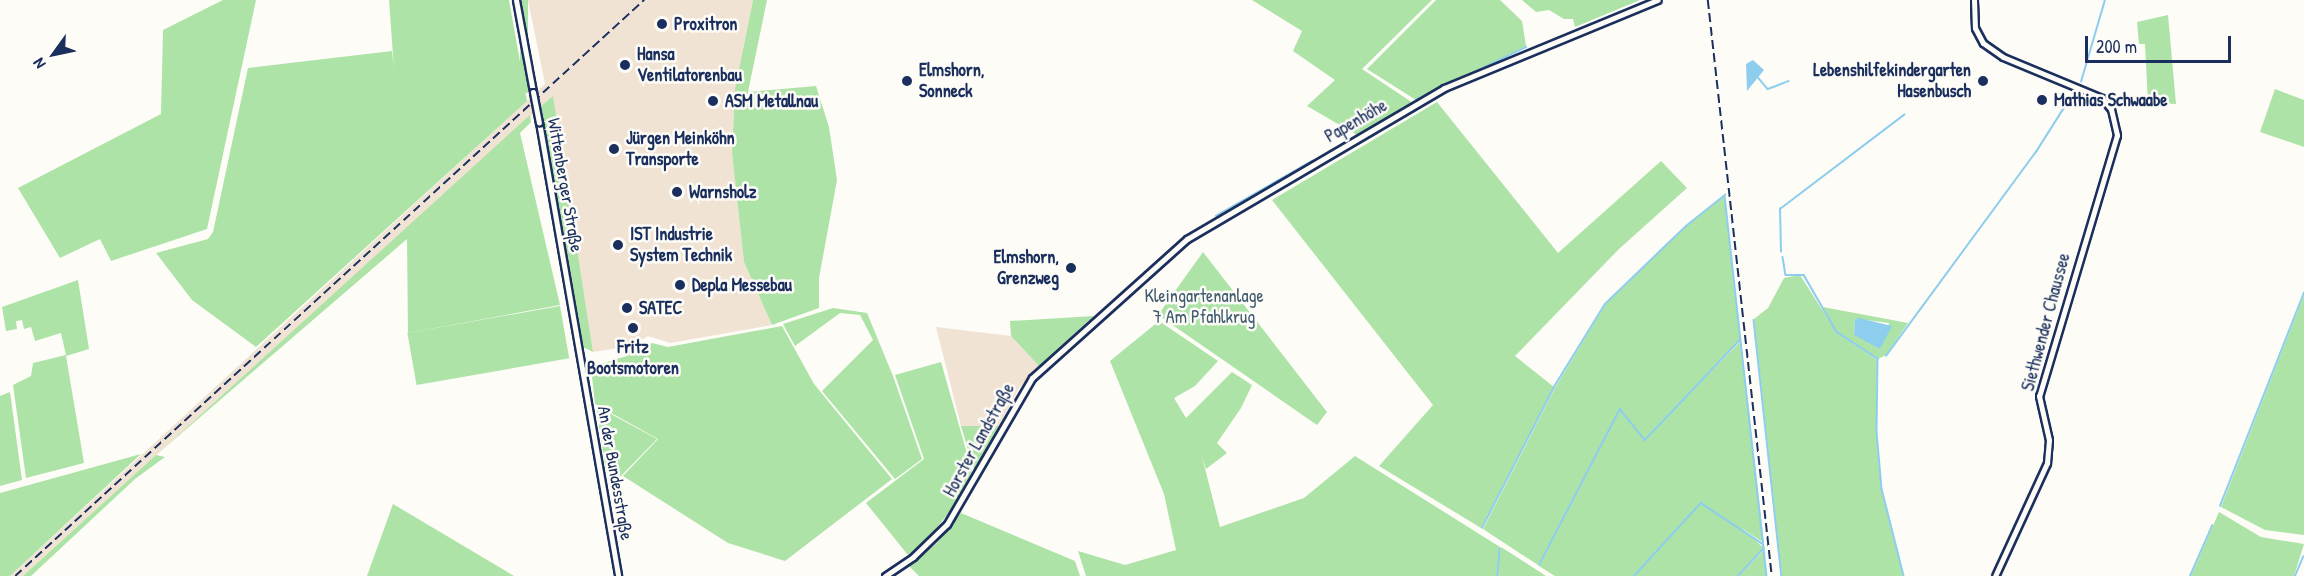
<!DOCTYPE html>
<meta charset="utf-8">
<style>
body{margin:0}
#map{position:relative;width:2304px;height:576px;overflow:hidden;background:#fdfcf7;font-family:"Patrick Hand",sans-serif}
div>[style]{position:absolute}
.built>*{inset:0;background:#f0e3d4}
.green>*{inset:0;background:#ade3a6;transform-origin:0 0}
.water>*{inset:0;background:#8dceee}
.stream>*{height:1.5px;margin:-0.75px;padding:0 0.75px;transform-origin:0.75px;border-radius:0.75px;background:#8dceee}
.roads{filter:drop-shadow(2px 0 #1b2f5e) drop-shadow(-2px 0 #1b2f5e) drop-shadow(0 2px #1b2f5e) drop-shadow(0 -2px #1b2f5e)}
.secondary>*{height:5px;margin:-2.5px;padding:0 2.5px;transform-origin:2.5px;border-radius:2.5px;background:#fdfcf7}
.rail>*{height:1.5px;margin-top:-0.75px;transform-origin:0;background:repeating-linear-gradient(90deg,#1b2f5e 0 9px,transparent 0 13.5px)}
.bridges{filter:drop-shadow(2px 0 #1b2f5e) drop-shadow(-2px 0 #1b2f5e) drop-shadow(0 2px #1b2f5e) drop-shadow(0 -2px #1b2f5e)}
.secondary-bridge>*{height:5px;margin:-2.5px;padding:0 2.5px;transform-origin:2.5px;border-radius:2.5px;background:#fdfcf7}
.dots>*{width:16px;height:16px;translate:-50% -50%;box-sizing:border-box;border:3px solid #fdfcf7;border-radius:50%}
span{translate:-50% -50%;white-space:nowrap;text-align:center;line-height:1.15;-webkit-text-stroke:5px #fdfcf7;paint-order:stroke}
.poi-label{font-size:18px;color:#1b2f5e;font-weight:700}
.left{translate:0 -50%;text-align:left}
.right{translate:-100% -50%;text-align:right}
.street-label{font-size:18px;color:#1b2f5e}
.park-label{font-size:18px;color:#405c70}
.north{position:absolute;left:24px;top:24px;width:60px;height:60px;-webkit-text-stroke:4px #fdfcf7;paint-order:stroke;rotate:237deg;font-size:16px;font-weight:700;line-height:24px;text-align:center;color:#1b2f5e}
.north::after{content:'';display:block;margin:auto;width:21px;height:27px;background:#1b2f5e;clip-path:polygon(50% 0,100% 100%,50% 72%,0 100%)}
.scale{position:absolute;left:2085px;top:36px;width:146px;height:27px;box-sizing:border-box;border:3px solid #1b2f5e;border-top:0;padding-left:8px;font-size:18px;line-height:21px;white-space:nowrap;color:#1b2f5e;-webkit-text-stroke:4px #fdfcf7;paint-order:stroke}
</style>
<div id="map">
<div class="built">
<div style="clip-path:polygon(528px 0,753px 0,735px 89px,732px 153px,744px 262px,772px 325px,670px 343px,648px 336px,632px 346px,593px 352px,552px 97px,23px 576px,10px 576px,545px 84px)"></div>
<div style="clip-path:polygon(936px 327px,1011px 336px,1039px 366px,1019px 388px,999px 426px,961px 426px)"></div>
</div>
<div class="green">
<div style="clip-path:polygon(223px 0,256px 0,207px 229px,111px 261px,100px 239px,60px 258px,18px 188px,161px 114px,163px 30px)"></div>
<div style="clip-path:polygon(389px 0,509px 0,527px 101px,256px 347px,192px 300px,156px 253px,208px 239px,213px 232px,248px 68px,392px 51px,394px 69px)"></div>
<div style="left:520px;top:0;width:8px;height:93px"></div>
<div style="clip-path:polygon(753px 0,767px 0,748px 92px,816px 86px,829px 127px,837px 180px,819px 278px,819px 308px,772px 325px,744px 262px,732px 153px,735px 89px)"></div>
<div style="clip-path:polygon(1252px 0,1432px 0,1362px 69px,1413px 103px,1357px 135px,1307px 106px,1335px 80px,1293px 51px,1302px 31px)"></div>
<div style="clip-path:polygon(1436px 0,1500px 0,1522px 21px,1526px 46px,1416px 100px,1367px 69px)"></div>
<div style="clip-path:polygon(1522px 0,1640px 0,1575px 27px,1573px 19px,1564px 19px,1549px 10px,1536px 12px)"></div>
<div style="clip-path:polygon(2168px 15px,2176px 104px,2148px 103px,2145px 44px,2139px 44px,2137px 22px)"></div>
<div style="clip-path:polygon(2275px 89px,2304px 100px,2304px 147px,2260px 132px)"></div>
<div style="clip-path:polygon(553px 96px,569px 198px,593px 352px,583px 347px,540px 107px)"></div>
<div style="clip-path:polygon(1437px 102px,1558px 253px,1661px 161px,1687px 188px,1619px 249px,1515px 356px,1554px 387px,1481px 528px,1379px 466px,1433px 405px,1272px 200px)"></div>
<div style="clip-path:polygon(530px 115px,531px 122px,520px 133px,560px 305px,408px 333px,407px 239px,162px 450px)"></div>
<div style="clip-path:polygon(1724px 196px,1740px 339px,1644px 440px,1741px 341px,1764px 543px,1741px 528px,1764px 548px,1737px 576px,1634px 576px,1675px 531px,1633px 576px,1555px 576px,1539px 566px,1617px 415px,1538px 565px,1483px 529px,1555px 388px,1605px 305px,1686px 226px)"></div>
<div style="clip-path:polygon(1203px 252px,1327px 412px,1317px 425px,1158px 315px)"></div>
<div style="clip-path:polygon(1800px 275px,1837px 333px,1877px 360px,1876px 432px,1881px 489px,1903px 576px,1782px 576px,1754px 319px,1768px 308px,1784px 278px)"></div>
<div style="clip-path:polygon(78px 280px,89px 349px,66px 356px,84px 463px,26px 478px,13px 385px,31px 376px,33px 363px,66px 355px,61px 333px,35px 341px,31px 327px,24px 329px,22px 320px,16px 321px,17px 329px,6px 331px,2px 307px)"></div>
<div style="clip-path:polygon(2304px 295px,2304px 535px,2265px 530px,2221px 507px)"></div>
<div style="left:560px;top:306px;width:53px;height:155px;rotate:80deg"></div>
<div style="clip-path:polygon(evenodd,1823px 307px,1908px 323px,1886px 355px,1878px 359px,1837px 332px,1823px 307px,1859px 319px,1889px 323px,1880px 349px,1854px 334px,1855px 320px,1859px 319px)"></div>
<div style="clip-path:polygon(833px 308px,867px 313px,893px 376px,922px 459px,895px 479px,822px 391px,873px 340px,860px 315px,840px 313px,795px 346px,783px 324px)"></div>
<div style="clip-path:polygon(1094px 316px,1039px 366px,1011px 336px,1010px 321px)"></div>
<div style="clip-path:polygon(1159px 321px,1218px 361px,1195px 386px,1174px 398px,1186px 418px,1232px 372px,1252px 385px,1241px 408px,1217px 443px,1227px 453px,1206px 469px,1202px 457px,1220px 527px,1304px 498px,1355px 456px,1500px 547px,1496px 576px,1086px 576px,1078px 551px,1125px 565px,1176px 550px,1164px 494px,1110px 361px)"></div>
<div style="clip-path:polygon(782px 326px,814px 384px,892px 479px,785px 561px,728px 543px,623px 476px,658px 439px,595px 404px,591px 367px,633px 354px,652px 343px,668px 347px)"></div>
<div style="clip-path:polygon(941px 362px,972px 471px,958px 501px,928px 539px,908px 555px,866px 503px,924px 459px,895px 375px)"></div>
<div style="clip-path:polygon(10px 392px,22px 480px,0 486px,0 396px)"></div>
<div style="clip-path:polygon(596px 406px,657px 439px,621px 476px,606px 471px)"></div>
<div style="clip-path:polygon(961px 426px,999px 426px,974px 470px)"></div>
<div style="clip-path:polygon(141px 454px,10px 576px,0 576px,0 493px)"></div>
<div style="clip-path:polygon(156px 455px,165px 457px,135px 479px,31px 576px,23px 576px)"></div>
<div style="clip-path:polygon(393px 504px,514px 576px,367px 576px)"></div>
<div style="clip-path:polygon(2219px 512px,2261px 537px,2304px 544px,2294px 576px,2191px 576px)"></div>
<div style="clip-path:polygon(961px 513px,1075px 561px,1080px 576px,919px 576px,909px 566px,937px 543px)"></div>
<div style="clip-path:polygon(1501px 547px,1546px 576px,1497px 576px)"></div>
<div style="clip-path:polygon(1764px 550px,1766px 576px,1739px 576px)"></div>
</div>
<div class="water">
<div style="clip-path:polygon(1753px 60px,1764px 70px,1747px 91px,1746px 64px)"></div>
<div style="clip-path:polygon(1859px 318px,1892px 326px,1880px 349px,1854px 335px,1855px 320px)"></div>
</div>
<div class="stream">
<div style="left:1757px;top:76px;width:17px;rotate:50deg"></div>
<div style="left:1768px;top:89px;width:22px;rotate:-21deg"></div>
<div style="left:2081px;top:82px;width:85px;rotate:-73.7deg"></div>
<div style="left:1416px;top:100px;width:122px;rotate:-25.7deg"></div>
<div style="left:1725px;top:196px;width:382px;rotate:83.7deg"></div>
<div style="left:1216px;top:216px;width:111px;rotate:-29.8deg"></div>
<div style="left:1781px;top:252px;width:43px;rotate:-91.3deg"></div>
<div style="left:1780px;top:209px;width:156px;rotate:-37.2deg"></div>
<div style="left:1783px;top:257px;width:18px;rotate:81deg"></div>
<div style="left:1786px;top:275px;width:18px"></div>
<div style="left:1804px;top:275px;width:66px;rotate:59.9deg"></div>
<div style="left:1837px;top:332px;width:49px;rotate:33.4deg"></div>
<div style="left:1878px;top:359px;width:73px;rotate:90.8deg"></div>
<div style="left:1877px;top:432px;width:57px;rotate:85deg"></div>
<div style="left:1882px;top:489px;width:90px;rotate:75.8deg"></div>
<div style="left:1754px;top:320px;width:258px;rotate:83.8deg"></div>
<div style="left:1886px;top:356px;width:253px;rotate:-53.7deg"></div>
<div style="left:2036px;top:152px;width:75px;rotate:-57.6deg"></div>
<div style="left:2220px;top:506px;width:229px;rotate:-68.5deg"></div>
<div style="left:1482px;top:528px;width:158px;rotate:-62.9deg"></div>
<div style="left:1554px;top:387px;width:97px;rotate:-58.4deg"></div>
<div style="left:1605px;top:304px;width:112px;rotate:-43.9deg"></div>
<div style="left:1686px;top:226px;width:50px;rotate:-38.5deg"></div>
<div style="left:1539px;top:565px;width:176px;rotate:-62.6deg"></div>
<div style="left:1620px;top:409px;width:40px;rotate:51deg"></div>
<div style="left:1645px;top:440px;width:138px;rotate:-46.5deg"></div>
<div style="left:1497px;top:576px;width:27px;rotate:-84deg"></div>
<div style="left:1634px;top:576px;width:99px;rotate:-47.5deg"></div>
<div style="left:1701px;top:503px;width:74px;rotate:33.5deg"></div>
<div style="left:1738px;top:576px;width:38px;rotate:-47deg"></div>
<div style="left:2190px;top:576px;width:55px;rotate:-66.3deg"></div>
<div style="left:2295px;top:576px;width:21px;rotate:-67deg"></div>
</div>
<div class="roads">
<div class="secondary">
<div style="left:516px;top:0;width:94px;rotate:79.5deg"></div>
<div style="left:1974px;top:0;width:28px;rotate:88deg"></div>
<div style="left:1975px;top:28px;width:17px;rotate:62deg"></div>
<div style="left:1983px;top:43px;width:24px;rotate:35deg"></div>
<div style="left:2003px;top:57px;width:107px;rotate:22.5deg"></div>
<div style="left:2102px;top:98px;width:14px;rotate:51deg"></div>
<div style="left:2111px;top:109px;width:27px;rotate:77deg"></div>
<div style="left:2117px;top:135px;width:272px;rotate:106.6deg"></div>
<div style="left:2039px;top:396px;width:45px;rotate:77.2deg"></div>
<div style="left:2049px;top:440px;width:23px;rotate:95deg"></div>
<div style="left:2047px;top:463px;width:124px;rotate:114.7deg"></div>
<div style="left:539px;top:122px;width:461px;rotate:80.1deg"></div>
<div style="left:885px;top:576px;width:34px;rotate:-34deg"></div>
<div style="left:913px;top:557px;width:47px;rotate:-44.1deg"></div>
<div style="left:947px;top:524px;width:169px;rotate:-59.8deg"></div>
<div style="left:1032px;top:378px;width:208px;rotate:-41.9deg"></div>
<div style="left:1187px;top:239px;width:298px;rotate:-30.4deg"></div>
<div style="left:1444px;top:88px;width:231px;rotate:-22.4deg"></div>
</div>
</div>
<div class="rail">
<div style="left:1708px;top:0;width:580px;rotate:83.66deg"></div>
<div style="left:15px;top:576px;width:853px;rotate:-42.48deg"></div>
</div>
<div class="bridges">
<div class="secondary-bridge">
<div style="left:533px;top:92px;width:31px;rotate:79deg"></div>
</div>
</div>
<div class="dots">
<div style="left:662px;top:24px;background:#1b2f5e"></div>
<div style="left:625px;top:65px;background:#1b2f5e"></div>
<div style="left:907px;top:81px;background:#1b2f5e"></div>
<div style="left:1983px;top:81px;background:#1b2f5e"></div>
<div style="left:2042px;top:100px;background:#1b2f5e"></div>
<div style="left:713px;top:101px;background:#1b2f5e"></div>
<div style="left:614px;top:149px;background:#1b2f5e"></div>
<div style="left:677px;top:192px;background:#1b2f5e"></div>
<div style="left:618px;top:245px;background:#1b2f5e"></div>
<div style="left:1071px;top:268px;background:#1b2f5e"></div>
<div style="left:680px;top:285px;background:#1b2f5e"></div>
<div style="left:627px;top:308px;background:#1b2f5e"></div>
<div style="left:633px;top:328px;background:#1b2f5e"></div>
</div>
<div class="poi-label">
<span class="left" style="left:674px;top:24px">Proxitron</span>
<span class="left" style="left:637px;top:65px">Hansa<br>Ventilatorenbau</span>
<span class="left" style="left:919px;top:81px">Elmshorn,<br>Sonneck</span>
<span class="right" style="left:1971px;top:81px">Lebenshilfekindergarten<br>Hasenbusch</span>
<span class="left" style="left:2054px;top:100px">Mathias Schwaabe</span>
<span class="left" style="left:725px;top:101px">ASM Metallnau</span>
<span class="left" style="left:626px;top:149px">Jürgen Meinköhn<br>Transporte</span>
<span class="left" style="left:689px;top:192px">Warnsholz</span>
<span class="left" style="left:630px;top:245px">IST Industrie<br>System Technik</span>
<span class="right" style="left:1059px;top:268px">Elmshorn,<br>Grenzweg</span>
<span class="left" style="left:692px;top:285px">Depla Messebau</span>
<span class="left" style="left:639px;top:308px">SATEC</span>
<span style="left:633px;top:358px">Fritz<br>Bootsmotoren</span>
</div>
<div class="street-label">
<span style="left:1356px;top:121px;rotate:-30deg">Papenhöhe</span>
<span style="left:565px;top:185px;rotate:80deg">Wittenberger Straße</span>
<span style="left:2046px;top:322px;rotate:-75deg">Siethwender Chaussee</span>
<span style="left:979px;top:440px;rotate:-61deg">Horster Landstraße</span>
<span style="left:615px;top:473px;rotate:80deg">An der Bundesstraße</span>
</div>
<div class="park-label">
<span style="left:1204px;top:307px">Kleingartenanlage<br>7 Am Pfahlkrug</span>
</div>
<div class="north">N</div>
<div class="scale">200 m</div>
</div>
